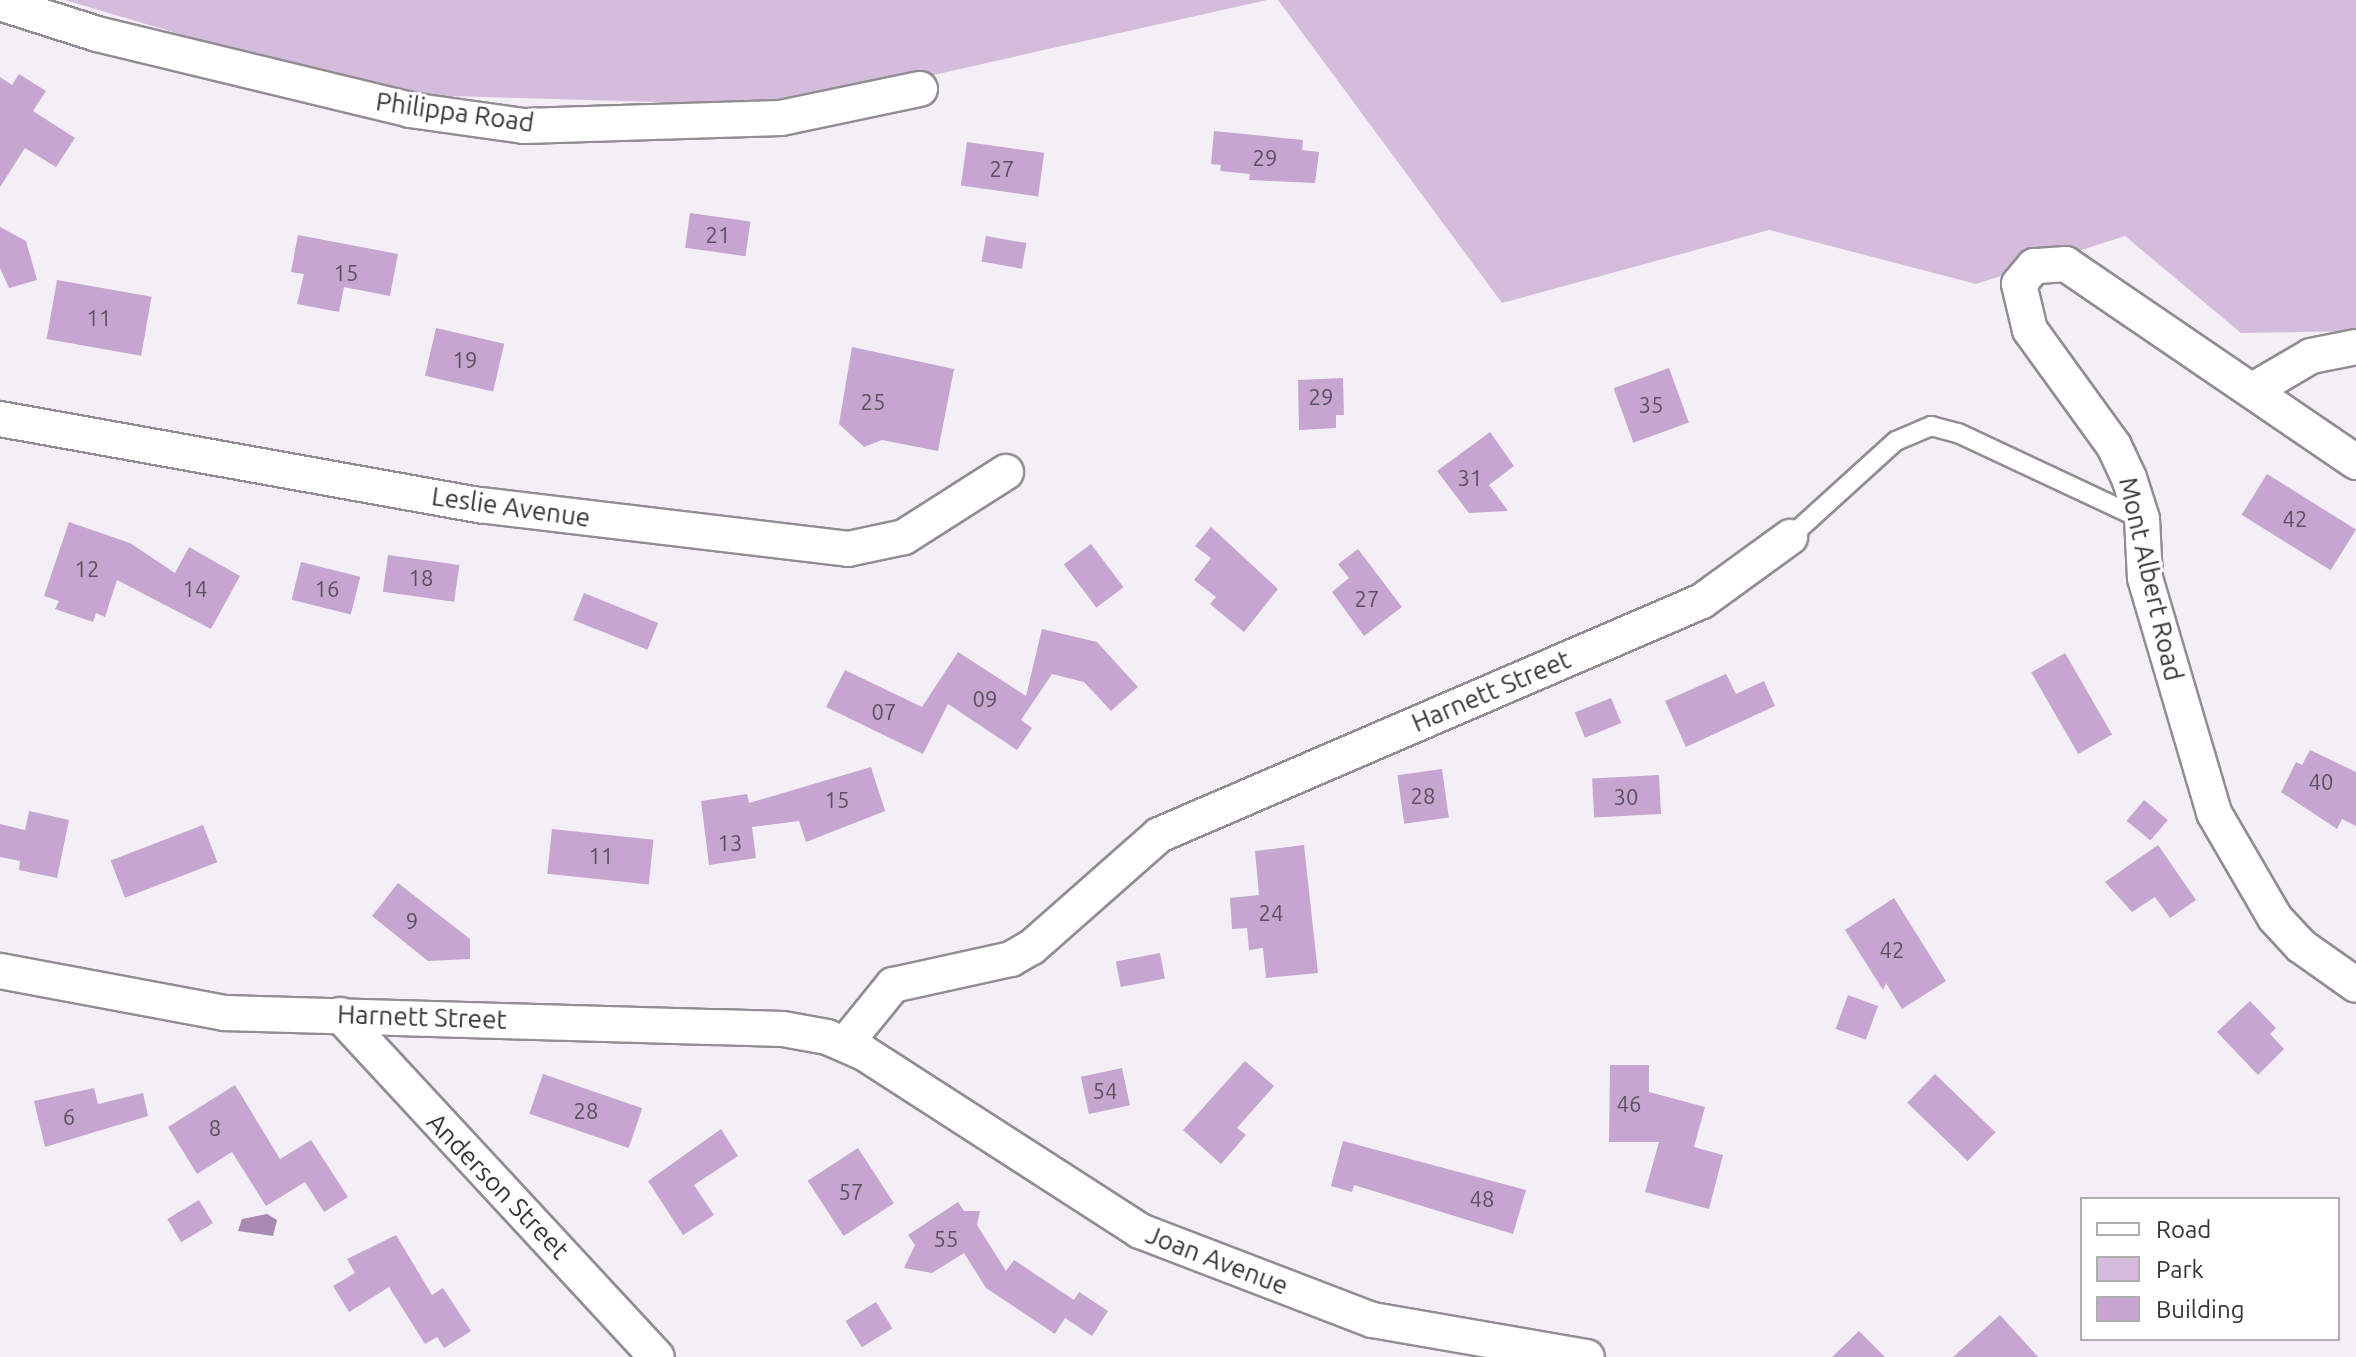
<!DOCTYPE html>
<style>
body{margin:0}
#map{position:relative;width:2356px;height:1357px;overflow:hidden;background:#f4eff6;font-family:Ubuntu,sans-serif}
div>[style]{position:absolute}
.green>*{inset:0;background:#d5bcdc}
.water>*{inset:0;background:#a989b2}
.building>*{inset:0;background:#c6a5d0;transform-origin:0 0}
.roads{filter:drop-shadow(2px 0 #928d93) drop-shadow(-2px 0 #928d93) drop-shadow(0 2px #928d93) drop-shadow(0 -2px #928d93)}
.lane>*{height:18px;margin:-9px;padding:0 9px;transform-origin:9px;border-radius:9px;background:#fff}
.street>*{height:34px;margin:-17px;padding:0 17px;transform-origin:17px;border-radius:17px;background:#fff}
span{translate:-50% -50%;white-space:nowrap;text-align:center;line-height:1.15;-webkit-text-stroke:6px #fff;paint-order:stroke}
.number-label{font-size:22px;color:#5b515e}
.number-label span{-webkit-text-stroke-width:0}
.street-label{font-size:26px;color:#373538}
.legend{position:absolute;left:2080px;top:1197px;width:260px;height:144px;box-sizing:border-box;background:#fff;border:2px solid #afaeaf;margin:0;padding:10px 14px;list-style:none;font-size:24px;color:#373538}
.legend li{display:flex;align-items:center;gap:16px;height:40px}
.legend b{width:40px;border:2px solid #afaeaf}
</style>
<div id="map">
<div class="green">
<div style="clip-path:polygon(65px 0,1267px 0,795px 106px,381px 94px)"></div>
<div style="clip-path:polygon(1278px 0,2356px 0,2356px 331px,2241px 333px,2125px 236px,1976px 284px,1769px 230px,1502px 303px)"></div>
</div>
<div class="water">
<div style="clip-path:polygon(267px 1214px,277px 1220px,273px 1236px,238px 1231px,242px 1219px)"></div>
</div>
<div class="building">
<div style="clip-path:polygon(19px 74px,46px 91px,33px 111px,75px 138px,56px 167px,25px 148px,0 187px,0 77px,12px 85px)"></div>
<div style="clip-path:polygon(1214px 131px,1303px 140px,1302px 150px,1319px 152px,1315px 183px,1249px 180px,1250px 174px,1220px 171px,1221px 165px,1211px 164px)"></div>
<div style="left:967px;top:142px;width:78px;height:44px;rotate:8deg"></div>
<div style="left:690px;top:213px;width:61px;height:35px;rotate:8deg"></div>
<div style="clip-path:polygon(0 227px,26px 241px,37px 280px,9px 288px,0 268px)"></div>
<div style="clip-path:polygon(298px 235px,398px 254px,390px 296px,344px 287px,339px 312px,297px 304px,304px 274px,291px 272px)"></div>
<div style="left:986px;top:236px;width:41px;height:26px;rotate:10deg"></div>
<div style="left:57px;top:280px;width:96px;height:60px;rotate:10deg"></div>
<div style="left:436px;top:328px;width:70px;height:49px;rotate:13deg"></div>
<div style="clip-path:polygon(852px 347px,954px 369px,938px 451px,882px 440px,864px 447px,839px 424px)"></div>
<div style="left:1669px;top:368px;width:58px;height:59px;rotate:70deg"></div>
<div style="clip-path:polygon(1343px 378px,1344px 415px,1336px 415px,1336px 428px,1299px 430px,1298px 380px)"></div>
<div style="clip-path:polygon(1490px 432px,1514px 466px,1489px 485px,1508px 511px,1469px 513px,1437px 471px)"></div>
<div style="left:2267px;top:474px;width:105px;height:48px;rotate:32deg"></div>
<div style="clip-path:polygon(69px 522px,130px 543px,175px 573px,189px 547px,240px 576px,211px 629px,117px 580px,105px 617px,96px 613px,93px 622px,55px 609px,59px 601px,44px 596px)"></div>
<div style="clip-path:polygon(1211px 527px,1278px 589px,1244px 632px,1210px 604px,1216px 597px,1194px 580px,1211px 558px,1195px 546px)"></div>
<div style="left:1091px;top:544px;width:54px;height:34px;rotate:53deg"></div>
<div style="clip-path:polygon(1358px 549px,1402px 607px,1364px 636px,1332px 592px,1349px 578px,1338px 564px)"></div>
<div style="left:388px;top:555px;width:72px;height:37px;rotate:8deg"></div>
<div style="left:301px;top:562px;width:61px;height:39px;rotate:14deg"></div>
<div style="left:584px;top:593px;width:80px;height:29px;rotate:22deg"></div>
<div style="clip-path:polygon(1042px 629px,1097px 642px,1138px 687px,1111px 711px,1084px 682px,1052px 674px,1021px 720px,1032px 728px,1017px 750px,948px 704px,923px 754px,826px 707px,845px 670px,922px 707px,958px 652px,1026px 696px)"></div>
<div style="left:2065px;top:653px;width:94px;height:39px;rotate:60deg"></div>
<div style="clip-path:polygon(1726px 674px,1736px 694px,1764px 681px,1775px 706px,1686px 747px,1665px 701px)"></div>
<div style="left:1611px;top:698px;width:27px;height:39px;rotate:68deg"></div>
<div style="clip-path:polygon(2310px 750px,2356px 772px,2356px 826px,2342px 819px,2337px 829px,2281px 792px,2296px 762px,2302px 765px)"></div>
<div style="clip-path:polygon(871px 767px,885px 811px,806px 842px,799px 821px,752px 827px,756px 858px,709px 865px,701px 801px,747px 794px,749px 803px)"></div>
<div style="left:1442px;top:769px;width:49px;height:45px;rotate:82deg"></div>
<div style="left:1659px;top:775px;width:39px;height:67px;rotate:87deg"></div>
<div style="left:2144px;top:800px;width:31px;height:27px;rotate:40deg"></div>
<div style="clip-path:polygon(29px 811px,69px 820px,57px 878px,19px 870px,20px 861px,0 857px,0 824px,25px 830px)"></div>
<div style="left:203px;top:825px;width:40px;height:99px;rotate:69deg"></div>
<div style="left:552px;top:829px;width:102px;height:45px;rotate:6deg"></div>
<div style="clip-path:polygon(1304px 845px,1318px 973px,1266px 978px,1263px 948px,1249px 950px,1247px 928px,1232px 929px,1230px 898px,1259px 895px,1255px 851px)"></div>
<div style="clip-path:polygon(2158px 845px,2196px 900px,2170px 918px,2155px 897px,2132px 912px,2105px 882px)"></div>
<div style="clip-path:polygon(398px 883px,470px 939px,470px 959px,428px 961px,372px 916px)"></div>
<div style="clip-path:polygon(1894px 898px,1946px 981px,1902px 1009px,1886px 983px,1883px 990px,1845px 930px)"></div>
<div style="left:1160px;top:953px;width:26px;height:45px;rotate:79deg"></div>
<div style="left:1848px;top:995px;width:32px;height:36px;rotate:20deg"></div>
<div style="clip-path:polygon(2250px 1001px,2276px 1028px,2270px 1034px,2284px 1049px,2258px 1075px,2217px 1032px)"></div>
<div style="clip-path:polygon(1245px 1061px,1274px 1086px,1237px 1128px,1246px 1135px,1221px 1164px,1183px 1130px)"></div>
<div style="clip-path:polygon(1610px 1065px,1649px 1065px,1649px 1092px,1705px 1107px,1694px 1147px,1723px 1155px,1709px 1209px,1645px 1192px,1659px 1142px,1609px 1142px)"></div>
<div style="left:1122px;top:1068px;width:38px;height:42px;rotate:78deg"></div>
<div style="left:543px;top:1074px;width:105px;height:42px;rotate:19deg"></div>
<div style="left:1935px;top:1074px;width:84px;height:40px;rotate:44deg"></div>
<div style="clip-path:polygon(235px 1085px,280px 1159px,311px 1140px,348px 1197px,324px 1212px,305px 1182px,266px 1206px,232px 1152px,197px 1174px,168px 1127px)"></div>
<div style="clip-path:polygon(94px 1088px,98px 1104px,143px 1093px,148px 1116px,45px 1147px,34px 1101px)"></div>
<div style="clip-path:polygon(721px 1129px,738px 1156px,694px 1185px,714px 1215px,683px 1235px,648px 1181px)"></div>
<div style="clip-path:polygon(1343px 1141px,1526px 1190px,1513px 1234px,1354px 1185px,1352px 1192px,1331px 1186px)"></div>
<div style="left:858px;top:1148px;width:66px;height:60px;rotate:57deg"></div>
<div style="left:199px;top:1200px;width:27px;height:37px;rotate:59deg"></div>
<div style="clip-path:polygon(958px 1202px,964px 1211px,980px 1211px,977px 1225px,1006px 1271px,1014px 1260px,1074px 1300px,1079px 1292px,1108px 1311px,1092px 1336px,1065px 1318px,1055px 1334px,986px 1288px,964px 1253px,932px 1273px,904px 1268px,915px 1245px,908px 1235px)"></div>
<div style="clip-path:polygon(396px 1235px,432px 1295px,443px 1288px,471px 1331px,444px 1348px,437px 1337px,425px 1344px,389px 1287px,349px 1312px,333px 1286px,355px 1273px,347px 1259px)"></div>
<div style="left:876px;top:1302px;width:31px;height:36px;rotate:58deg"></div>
<div style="clip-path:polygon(2000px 1315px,2038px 1357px,1953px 1357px)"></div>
<div style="clip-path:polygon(1859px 1331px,1885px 1357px,1832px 1357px)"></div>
</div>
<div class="roads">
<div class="lane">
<div style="left:1790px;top:537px;width:143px;rotate:-42.2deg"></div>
<div style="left:1896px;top:441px;width:38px;rotate:-23deg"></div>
<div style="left:1931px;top:426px;width:28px;rotate:15deg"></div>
<div style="left:1958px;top:433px;width:203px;rotate:25.1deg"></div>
</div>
<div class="street">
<div style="left:0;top:3px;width:102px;rotate:17.7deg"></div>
<div style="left:97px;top:34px;width:322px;rotate:13.6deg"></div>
<div style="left:410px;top:110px;width:115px;rotate:8deg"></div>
<div style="left:524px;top:126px;width:257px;rotate:-1.8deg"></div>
<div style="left:781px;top:118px;width:142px;rotate:-11.8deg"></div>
<div style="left:2253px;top:390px;width:67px;rotate:-30.4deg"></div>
<div style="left:2311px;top:356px;width:46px;rotate:-11.3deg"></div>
<div style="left:0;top:419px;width:488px;rotate:10.2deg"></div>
<div style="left:480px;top:505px;width:371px;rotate:6.8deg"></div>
<div style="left:848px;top:549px;width:57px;rotate:-12.1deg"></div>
<div style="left:904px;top:537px;width:121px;rotate:-32.5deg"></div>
<div style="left:2356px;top:462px;width:351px;rotate:-145.7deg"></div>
<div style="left:2066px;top:264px;width:32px;rotate:176deg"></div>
<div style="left:2034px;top:266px;width:23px;rotate:130deg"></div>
<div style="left:2019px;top:284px;width:47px;rotate:76.6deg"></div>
<div style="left:2030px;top:330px;width:143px;rotate:54.1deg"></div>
<div style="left:2114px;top:446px;width:35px;rotate:65deg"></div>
<div style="left:2129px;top:478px;width:43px;rotate:72.4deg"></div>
<div style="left:2142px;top:519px;width:59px;rotate:87.1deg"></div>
<div style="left:2145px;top:578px;width:245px;rotate:73.6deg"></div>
<div style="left:2214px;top:813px;width:121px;rotate:59.8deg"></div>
<div style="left:2275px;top:918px;width:38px;rotate:47deg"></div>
<div style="left:2301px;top:946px;width:67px;rotate:35.3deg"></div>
<div style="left:0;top:971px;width:228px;rotate:10.6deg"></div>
<div style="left:224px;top:1013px;width:559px;rotate:1.64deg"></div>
<div style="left:783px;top:1029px;width:45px;rotate:10.3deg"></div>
<div style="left:827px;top:1037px;width:40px;rotate:23.4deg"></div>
<div style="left:864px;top:1053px;width:328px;rotate:32.8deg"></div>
<div style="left:1140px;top:1231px;width:248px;rotate:21deg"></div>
<div style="left:1372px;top:1320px;width:218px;rotate:9.8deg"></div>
<div style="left:340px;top:1015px;width:466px;rotate:47.2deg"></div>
<div style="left:846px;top:1043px;width:75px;rotate:-51deg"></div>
<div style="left:893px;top:985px;width:121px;rotate:-12.4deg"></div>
<div style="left:1011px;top:959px;width:24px;rotate:-30deg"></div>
<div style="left:1032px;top:947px;width:169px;rotate:-41.4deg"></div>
<div style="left:1159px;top:835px;width:591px;rotate:-23.31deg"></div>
<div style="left:1702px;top:601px;width:109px;rotate:-36deg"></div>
</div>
</div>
<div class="number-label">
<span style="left:1265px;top:158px">29</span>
<span style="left:1002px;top:169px">27</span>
<span style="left:718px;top:235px">21</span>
<span style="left:346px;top:273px">15</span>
<span style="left:99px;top:318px">11</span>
<span style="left:465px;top:360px">19</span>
<span style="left:1321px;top:397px">29</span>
<span style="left:873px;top:402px">25</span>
<span style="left:1651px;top:405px">35</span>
<span style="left:1470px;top:478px">31</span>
<span style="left:2295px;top:519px">42</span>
<span style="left:87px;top:569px">12</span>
<span style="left:421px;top:578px">18</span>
<span style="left:195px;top:589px">14</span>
<span style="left:327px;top:589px">16</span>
<span style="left:1367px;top:599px">27</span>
<span style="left:985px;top:699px">09</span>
<span style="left:884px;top:712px">07</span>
<span style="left:2321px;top:782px">40</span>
<span style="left:1423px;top:796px">28</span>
<span style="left:1626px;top:797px">30</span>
<span style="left:837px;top:800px">15</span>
<span style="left:730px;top:843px">13</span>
<span style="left:601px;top:856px">11</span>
<span style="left:1271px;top:913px">24</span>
<span style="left:412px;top:921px">9</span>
<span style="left:1892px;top:950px">42</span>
<span style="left:1105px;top:1091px">54</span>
<span style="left:1629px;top:1104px">46</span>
<span style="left:586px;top:1111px">28</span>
<span style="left:69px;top:1117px">6</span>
<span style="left:215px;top:1128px">8</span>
<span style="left:851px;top:1192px">57</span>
<span style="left:1482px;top:1199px">48</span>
<span style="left:946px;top:1239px">55</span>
</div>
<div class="street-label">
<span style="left:455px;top:112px;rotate:8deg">Philippa Road</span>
<span style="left:511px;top:507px;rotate:8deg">Leslie Avenue</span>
<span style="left:2151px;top:579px;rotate:77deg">Mont Albert Road</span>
<span style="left:1491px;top:691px;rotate:-23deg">Harnett Street</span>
<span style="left:422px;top:1017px;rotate:2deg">Harnett Street</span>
<span style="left:498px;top:1186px;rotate:46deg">Anderson Street</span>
<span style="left:1217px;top:1260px;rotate:21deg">Joan Avenue</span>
</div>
<ul class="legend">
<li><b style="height:10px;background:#fff"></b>Road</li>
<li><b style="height:22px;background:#d5bcdc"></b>Park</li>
<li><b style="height:22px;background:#c6a5d0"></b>Building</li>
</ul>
</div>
